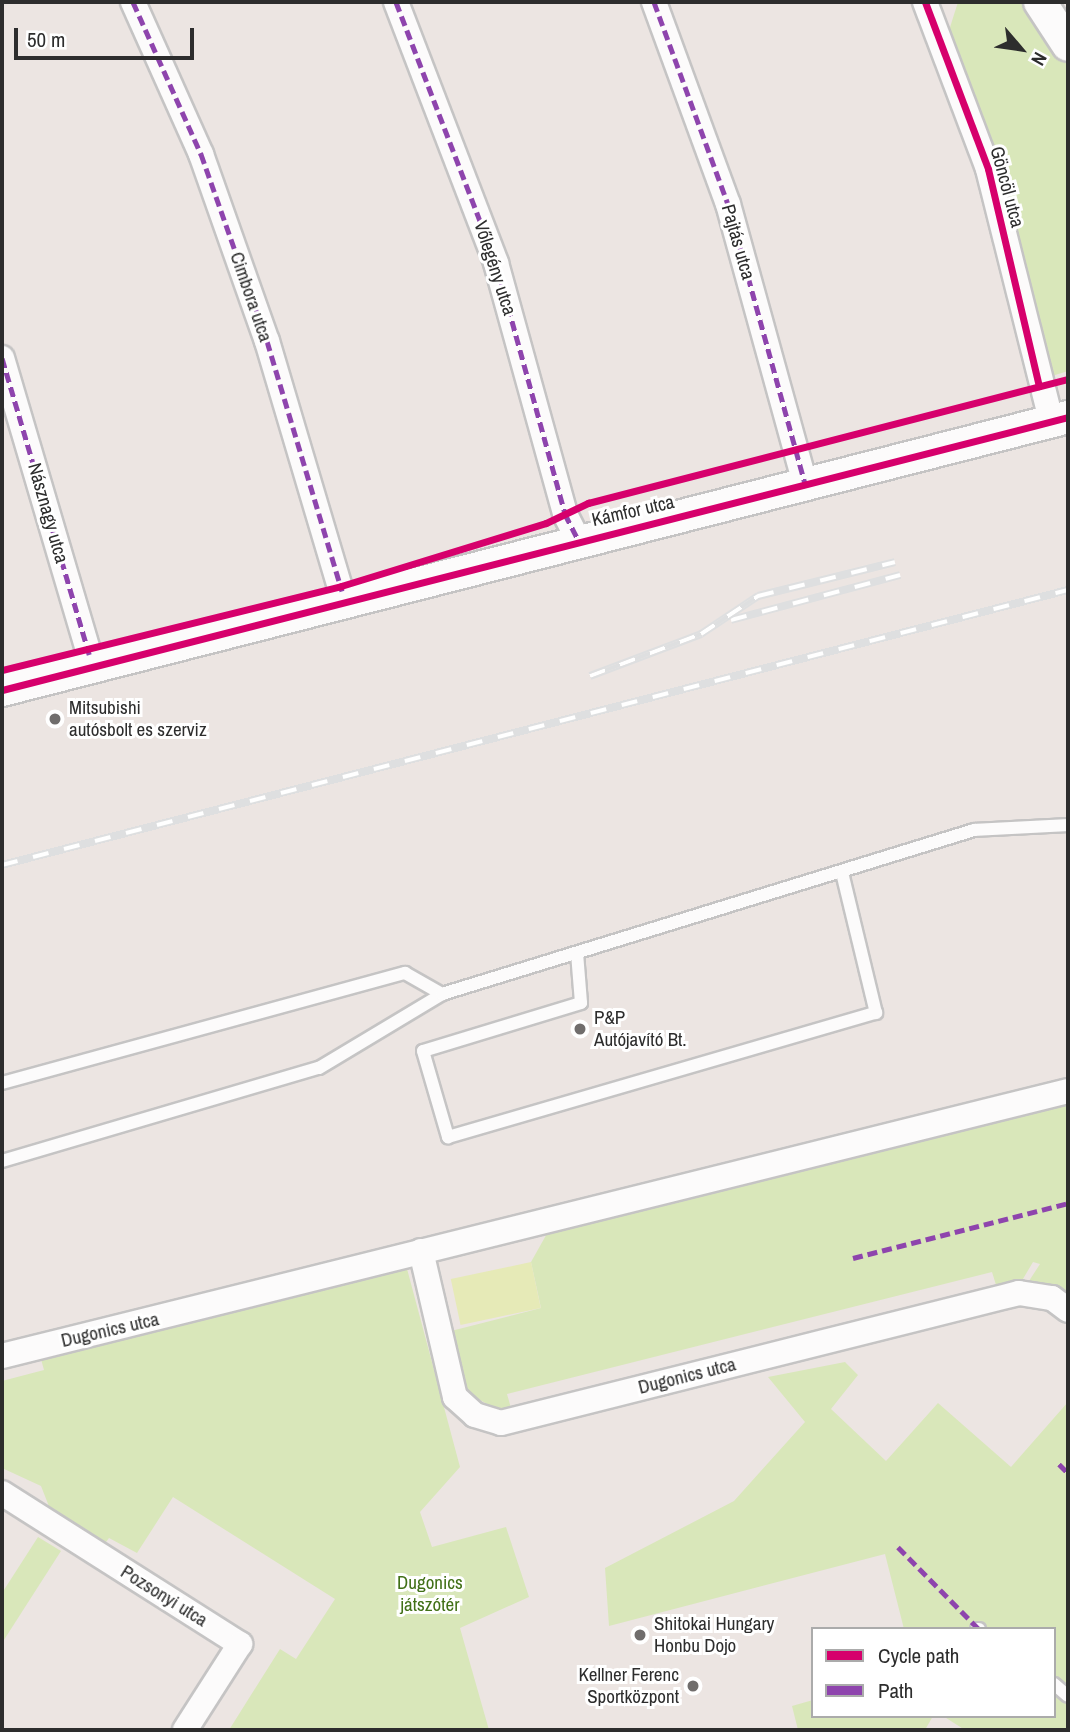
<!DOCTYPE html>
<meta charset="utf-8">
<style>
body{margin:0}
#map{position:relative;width:1070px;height:1732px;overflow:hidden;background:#ece5e2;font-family:"Archivo Narrow",sans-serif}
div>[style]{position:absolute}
.green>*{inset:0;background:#d9e7ba}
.pitch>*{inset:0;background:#e6eab7;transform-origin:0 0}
.roads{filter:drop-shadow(2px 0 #c5c4c4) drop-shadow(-2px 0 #c5c4c4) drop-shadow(0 2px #c5c4c4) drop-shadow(0 -2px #c5c4c4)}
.service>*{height:12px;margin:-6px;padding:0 6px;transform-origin:6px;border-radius:6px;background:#fcfbfb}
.minor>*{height:24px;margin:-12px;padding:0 12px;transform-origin:12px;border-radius:12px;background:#fcfbfb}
.tertiary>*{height:32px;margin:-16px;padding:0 16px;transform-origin:16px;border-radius:16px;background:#fcfbfb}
.rail>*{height:8px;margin-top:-4px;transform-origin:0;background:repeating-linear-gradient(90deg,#fff 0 16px,#dedfe0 0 32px);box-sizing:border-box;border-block:2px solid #dedfe0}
.quiet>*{height:5px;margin-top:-2.5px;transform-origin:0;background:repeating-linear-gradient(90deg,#8e44ad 0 10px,transparent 0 15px)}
.cycleway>*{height:7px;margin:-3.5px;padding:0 3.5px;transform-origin:3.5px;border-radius:3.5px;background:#d6006c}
.dots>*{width:19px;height:19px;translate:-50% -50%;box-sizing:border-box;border:4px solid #fff;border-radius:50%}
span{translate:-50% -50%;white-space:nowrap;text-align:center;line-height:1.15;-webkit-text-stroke:6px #fff;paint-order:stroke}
.street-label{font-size:19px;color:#2d2d2d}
.poi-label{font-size:19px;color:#2d2d2d}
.left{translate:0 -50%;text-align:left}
.right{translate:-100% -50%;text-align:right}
.park-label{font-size:19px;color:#417017}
.frame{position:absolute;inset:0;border:4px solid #2d2d2d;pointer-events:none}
.legend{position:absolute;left:811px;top:1627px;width:245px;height:91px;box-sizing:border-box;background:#fff;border:2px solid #ababab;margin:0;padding:9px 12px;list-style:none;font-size:21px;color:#2d2d2d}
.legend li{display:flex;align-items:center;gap:14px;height:35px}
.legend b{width:35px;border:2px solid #ababab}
.north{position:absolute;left:986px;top:14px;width:70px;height:70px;-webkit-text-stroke:5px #fff;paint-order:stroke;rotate:119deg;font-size:19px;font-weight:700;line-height:28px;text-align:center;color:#2d2d2d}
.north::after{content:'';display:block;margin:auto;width:24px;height:32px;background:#2d2d2d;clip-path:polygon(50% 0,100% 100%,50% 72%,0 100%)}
.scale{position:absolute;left:14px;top:28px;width:180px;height:32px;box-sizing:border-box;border:4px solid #2d2d2d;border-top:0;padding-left:9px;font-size:21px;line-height:24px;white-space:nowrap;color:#2d2d2d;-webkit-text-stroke:5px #fff;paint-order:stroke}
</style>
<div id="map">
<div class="green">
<div style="clip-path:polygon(958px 2px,1053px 2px,1066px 13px,1068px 371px,1052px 376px,946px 40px)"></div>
<div style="clip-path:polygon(1068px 1091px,1068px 1296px,1029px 1281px,1040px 1264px,1033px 1262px,1020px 1284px,996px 1285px,992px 1272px,507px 1394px,511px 1408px,499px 1411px,468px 1393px,451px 1331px,541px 1308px,531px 1262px,558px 1214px)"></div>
<div style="clip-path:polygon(406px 1265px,460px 1467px,420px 1512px,432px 1547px,506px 1527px,529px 1597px,460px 1628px,489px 1730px,229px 1730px,280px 1649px,296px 1659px,335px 1599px,173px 1497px,137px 1553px,109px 1538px,103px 1546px,52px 1514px,41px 1486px,2px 1468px,2px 1381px,44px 1370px,39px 1352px)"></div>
<div style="clip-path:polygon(845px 1362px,858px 1375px,831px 1409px,886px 1461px,938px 1403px,1011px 1467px,1068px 1402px,1068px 1730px,965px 1730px,943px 1716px,1054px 1716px,1054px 1629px,904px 1629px,885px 1554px,609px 1626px,605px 1568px,734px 1501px,805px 1422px,768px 1377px)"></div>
<div style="clip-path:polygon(38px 1537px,61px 1551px,2px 1643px,2px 1593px)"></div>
<div style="clip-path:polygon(813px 1700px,813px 1716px,933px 1716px,925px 1730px,798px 1730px,792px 1706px)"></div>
</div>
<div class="pitch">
<div style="left:531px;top:1262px;width:47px;height:82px;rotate:78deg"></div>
</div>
<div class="roads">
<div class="service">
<div style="left:577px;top:953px;width:50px;rotate:85.4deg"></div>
<div style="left:581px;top:1003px;width:165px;rotate:163.1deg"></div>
<div style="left:423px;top:1051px;width:90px;rotate:73.8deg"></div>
<div style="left:448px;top:1137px;width:446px;rotate:-16.2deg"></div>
<div style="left:876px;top:1013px;width:145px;rotate:-103.6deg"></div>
<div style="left:2px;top:1083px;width:418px;rotate:-15.3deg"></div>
<div style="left:405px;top:973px;width:43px;rotate:29.6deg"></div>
<div style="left:2px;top:1161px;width:330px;rotate:-16.4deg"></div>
<div style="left:319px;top:1068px;width:144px;rotate:-31deg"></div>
<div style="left:442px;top:994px;width:557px;rotate:-17.13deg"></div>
<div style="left:974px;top:830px;width:94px;rotate:-3deg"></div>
<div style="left:977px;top:1629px;width:2px"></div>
<div style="left:1054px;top:1684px;width:18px;rotate:41deg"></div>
</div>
<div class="minor">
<div style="left:133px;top:2px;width:167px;rotate:65.9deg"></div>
<div style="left:201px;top:154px;width:198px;rotate:70.6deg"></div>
<div style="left:267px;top:341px;width:271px;rotate:73.5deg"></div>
<div style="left:396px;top:2px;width:280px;rotate:69deg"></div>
<div style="left:496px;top:263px;width:260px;rotate:74.6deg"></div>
<div style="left:565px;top:514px;width:29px;rotate:63deg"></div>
<div style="left:654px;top:2px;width:215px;rotate:69.9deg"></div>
<div style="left:728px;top:204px;width:294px;rotate:74.6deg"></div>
<div style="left:925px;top:2px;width:178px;rotate:69.3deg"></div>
<div style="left:988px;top:169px;width:259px;rotate:75.9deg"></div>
<div style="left:2px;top:358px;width:322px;rotate:73.6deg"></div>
<div style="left:421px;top:1251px;width:150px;rotate:76.9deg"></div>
<div style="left:455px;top:1397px;width:27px;rotate:42deg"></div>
<div style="left:475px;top:1415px;width:27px;rotate:17deg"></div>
<div style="left:501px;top:1423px;width:534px;rotate:-14.09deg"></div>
<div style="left:1019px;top:1293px;width:33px;rotate:9deg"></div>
<div style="left:1052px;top:1298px;width:20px;rotate:37deg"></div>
<div style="left:2px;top:1356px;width:1098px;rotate:-13.96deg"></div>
<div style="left:2px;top:1493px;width:282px;rotate:32.4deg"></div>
<div style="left:240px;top:1644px;width:102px;rotate:122.6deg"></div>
</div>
<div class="tertiary">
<div style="left:1040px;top:2px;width:51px;rotate:56.9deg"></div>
<div style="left:2px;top:690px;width:1100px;rotate:-14.36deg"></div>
</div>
</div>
<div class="rail">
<div style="left:731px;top:620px;width:175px;rotate:-14.9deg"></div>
<div style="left:590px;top:676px;width:119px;rotate:-20.7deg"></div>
<div style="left:701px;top:634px;width:69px;rotate:-33.7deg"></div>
<div style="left:758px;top:596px;width:141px;rotate:-13.9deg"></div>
<div style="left:2px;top:865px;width:1101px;rotate:-14.47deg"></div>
</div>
<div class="quiet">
<div style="left:133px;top:2px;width:167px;rotate:65.9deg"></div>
<div style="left:201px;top:154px;width:198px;rotate:70.6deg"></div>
<div style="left:267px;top:341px;width:261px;rotate:73.3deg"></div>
<div style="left:396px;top:2px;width:280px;rotate:69deg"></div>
<div style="left:496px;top:263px;width:260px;rotate:74.6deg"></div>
<div style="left:565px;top:514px;width:29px;rotate:63deg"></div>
<div style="left:654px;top:2px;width:215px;rotate:69.9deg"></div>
<div style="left:728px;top:204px;width:294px;rotate:74.6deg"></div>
<div style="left:2px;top:358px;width:309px;rotate:73.6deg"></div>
<div style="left:853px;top:1258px;width:222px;rotate:-14.3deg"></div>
<div style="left:1059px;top:1464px;width:13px;rotate:45deg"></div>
<div style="left:898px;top:1547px;width:114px;rotate:45.4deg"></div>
</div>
<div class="cycleway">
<div style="left:925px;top:2px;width:178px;rotate:69.3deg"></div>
<div style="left:988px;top:169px;width:223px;rotate:76.8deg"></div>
<div style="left:2px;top:670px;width:349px;rotate:-13.9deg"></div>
<div style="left:341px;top:586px;width:214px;rotate:-17.1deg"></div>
<div style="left:546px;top:523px;width:47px;rotate:-25.5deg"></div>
<div style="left:588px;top:503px;width:496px;rotate:-14.5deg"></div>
<div style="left:2px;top:690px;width:1100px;rotate:-14.36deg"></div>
</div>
<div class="dots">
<div style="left:55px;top:719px;background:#706d6c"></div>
<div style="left:580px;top:1029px;background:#706d6c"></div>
<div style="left:640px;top:1635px;background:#706d6c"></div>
<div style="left:693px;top:1686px;background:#706d6c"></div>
</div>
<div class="street-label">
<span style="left:1007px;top:187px;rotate:75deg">Göncöl utca</span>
<span style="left:738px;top:242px;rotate:74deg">Pajtás utca</span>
<span style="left:495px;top:268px;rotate:72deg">Vőlegény utca</span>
<span style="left:251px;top:297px;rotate:71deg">Cimbora utca</span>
<span style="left:633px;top:511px;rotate:-13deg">Kámfor utca</span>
<span style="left:48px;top:513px;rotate:74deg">Násznagy utca</span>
<span style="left:110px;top:1330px;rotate:-13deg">Dugonics utca</span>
<span style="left:687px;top:1376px;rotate:-14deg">Dugonics utca</span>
<span style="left:164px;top:1596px;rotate:32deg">Pozsonyi utca</span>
</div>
<div class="poi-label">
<span class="left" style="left:69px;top:719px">Mitsubishi<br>autósbolt es szerviz</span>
<span class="left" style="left:594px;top:1029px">P&amp;P<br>Autójavító Bt.</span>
<span class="left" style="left:654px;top:1635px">Shitokai Hungary<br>Honbu Dojo</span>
<span class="right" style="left:679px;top:1686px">Kellner Ferenc<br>Sportközpont</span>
</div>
<div class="park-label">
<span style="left:430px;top:1594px">Dugonics<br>játszótér</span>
</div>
<div class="frame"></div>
<ul class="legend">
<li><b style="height:9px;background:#d6006c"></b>Cycle path</li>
<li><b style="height:9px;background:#8e44ad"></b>Path</li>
</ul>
<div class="north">N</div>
<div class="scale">50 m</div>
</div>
